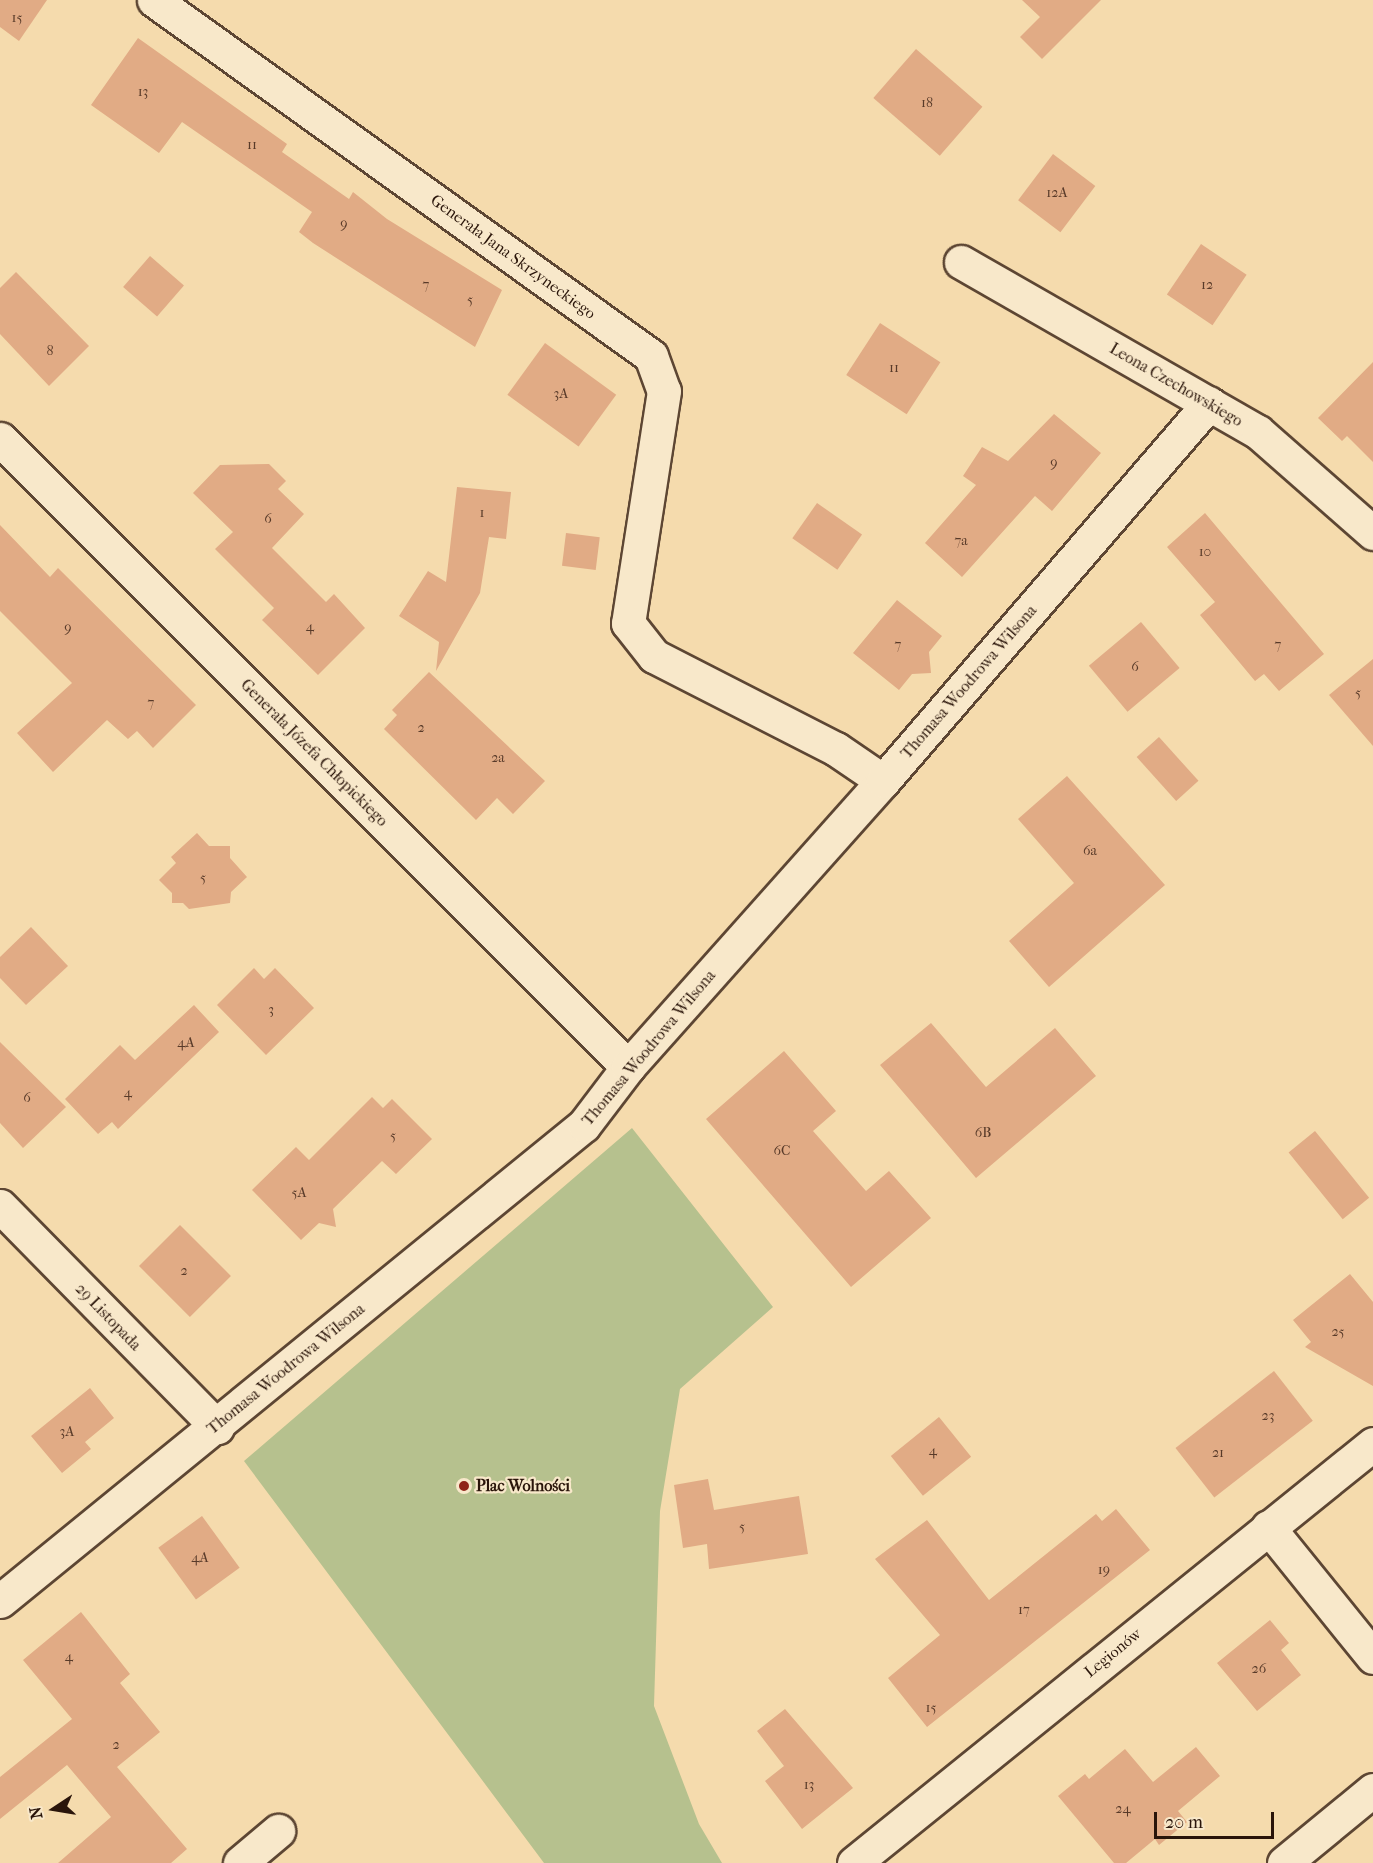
<!DOCTYPE html>
<meta charset="utf-8">
<style>
body{margin:0}
#map{position:relative;width:1373px;height:1863px;overflow:hidden;background:#f5dbad;font-family:"IM FELL French Canon",serif}
div>[style]{position:absolute}
.green>*{inset:0;background:#b6c18e}
.building>*{inset:0;background:#e1ab85;transform-origin:0 0}
.roads{filter:drop-shadow(2px 0 #5d4633) drop-shadow(-2px 0 #5d4633) drop-shadow(0 2px #5d4633) drop-shadow(0 -2px #5d4633)}
.minor>*{height:33px;margin:-16.5px;padding:0 16.5px;transform-origin:16.5px;border-radius:16.5px;background:#f8e8ca}
.dots>*{width:16px;height:16px;translate:-50% -50%;box-sizing:border-box;border:3px solid #f8e8ca;border-radius:50%}
span{translate:-50% -50%;white-space:nowrap;text-align:center;line-height:1.15;-webkit-text-stroke:4.5px #f8e8ca;paint-order:stroke}
.number-label{font-size:14px;color:#583a29}
.number-label span{-webkit-text-stroke-width:0}
.street-label{font-size:16px;color:#2a150a}
.poi-label{font-size:16px;color:#2a150a;font-weight:700}
.left{translate:0 -50%;text-align:left}
.north{position:absolute;left:24px;top:1779px;width:60px;height:60px;-webkit-text-stroke:4px #f8e8ca;paint-order:stroke;rotate:258deg;font-size:16px;font-weight:700;line-height:24px;text-align:center;color:#2a150a}
.north::after{content:'';display:block;margin:auto;width:21px;height:27px;background:#2a150a;clip-path:polygon(50% 0,100% 100%,50% 72%,0 100%)}
.scale{position:absolute;left:1154px;top:1812px;width:120px;height:27px;box-sizing:border-box;border:3px solid #2a150a;border-top:0;padding-left:8px;font-size:18px;line-height:21px;white-space:nowrap;color:#2a150a;-webkit-text-stroke:4px #f8e8ca;paint-order:stroke}
</style>
<div id="map">
<div class="green">
<div style="clip-path:polygon(632px 1128px,773px 1307px,680px 1389px,660px 1511px,654px 1706px,699px 1824px,722px 1863px,544px 1863px,244px 1461px)"></div>
</div>
<div class="building">
<div style="clip-path:polygon(0 0,47px 0,19px 41px,0 27px)"></div>
<div style="clip-path:polygon(1022px 0,1101px 0,1042px 59px,1020px 37px,1040px 17px)"></div>
<div style="clip-path:polygon(138px 38px,287px 144px,282px 152px,349px 199px,353px 192px,387px 219px,502px 290px,475px 347px,313px 243px,299px 232px,312px 212px,182px 122px,159px 153px,91px 105px)"></div>
<div style="left:916px;top:49px;width:88px;height:65px;rotate:41deg"></div>
<div style="left:1053px;top:154px;width:53px;height:58px;rotate:37deg"></div>
<div style="left:1201px;top:244px;width:55px;height:61px;rotate:34deg"></div>
<div style="left:150px;top:256px;width:45px;height:41px;rotate:41deg"></div>
<div style="clip-path:polygon(16px 272px,89px 346px,49px 386px,0 334px,0 288px)"></div>
<div style="left:880px;top:323px;width:72px;height:62px;rotate:33deg"></div>
<div style="left:545px;top:343px;width:88px;height:64px;rotate:36deg"></div>
<div style="clip-path:polygon(1373px 362px,1373px 462px,1347px 436px,1342px 441px,1318px 418px)"></div>
<div style="clip-path:polygon(1054px 414px,1101px 453px,1052px 511px,1035px 496px,962px 577px,925px 543px,976px 485px,963px 476px,982px 447px,1008px 461px)"></div>
<div style="clip-path:polygon(269px 464px,286px 481px,278px 489px,304px 514px,272px 548px,326px 602px,334px 594px,365px 628px,318px 675px,262px 620px,274px 608px,215px 549px,233px 532px,193px 493px,220px 465px)"></div>
<div style="clip-path:polygon(457px 487px,511px 492px,506px 539px,489px 537px,480px 593px,436px 671px,439px 642px,399px 616px,428px 571px,446px 582px)"></div>
<div style="left:817px;top:503px;width:55px;height:43px;rotate:35deg"></div>
<div style="clip-path:polygon(1205px 513px,1324px 654px,1279px 691px,1264px 674px,1255px 681px,1200px 615px,1215px 602px,1167px 547px)"></div>
<div style="clip-path:polygon(0 525px,50px 577px,58px 568px,196px 705px,153px 748px,137px 731px,128px 739px,107px 720px,53px 772px,17px 733px,72px 683px,0 611px)"></div>
<div style="left:566px;top:533px;width:34px;height:33px;rotate:7deg"></div>
<div style="clip-path:polygon(897px 600px,942px 636px,929px 652px,931px 673px,912px 674px,899px 690px,853px 653px)"></div>
<div style="left:1141px;top:622px;width:60px;height:68px;rotate:50deg"></div>
<div style="clip-path:polygon(1373px 659px,1373px 746px,1329px 695px)"></div>
<div style="clip-path:polygon(429px 672px,545px 781px,513px 814px,497px 798px,476px 820px,384px 729px,397px 715px,392px 710px)"></div>
<div style="left:1159px;top:737px;width:59px;height:30px;rotate:48deg"></div>
<div style="clip-path:polygon(1067px 776px,1165px 885px,1049px 987px,1009px 941px,1074px 883px,1018px 819px)"></div>
<div style="clip-path:polygon(197px 833px,209px 846px,230px 846px,230px 858px,247px 877px,231px 892px,230px 903px,189px 909px,183px 903px,172px 903px,172px 893px,159px 880px,176px 863px,171px 857px)"></div>
<div style="clip-path:polygon(31px 927px,68px 966px,26px 1005px,0 978px,0 957px)"></div>
<div style="clip-path:polygon(254px 968px,264px 979px,275px 968px,314px 1008px,266px 1055px,217px 1005px)"></div>
<div style="clip-path:polygon(194px 1005px,219px 1032px,118px 1129px,112px 1122px,98px 1134px,65px 1099px,120px 1045px,135px 1060px)"></div>
<div style="clip-path:polygon(931px 1023px,986px 1087px,1055px 1028px,1096px 1076px,976px 1178px,880px 1065px)"></div>
<div style="clip-path:polygon(0 1042px,66px 1107px,23px 1148px,0 1123px)"></div>
<div style="clip-path:polygon(784px 1051px,836px 1111px,813px 1131px,866px 1191px,889px 1171px,931px 1218px,851px 1287px,706px 1119px)"></div>
<div style="clip-path:polygon(372px 1097px,383px 1108px,392px 1099px,432px 1139px,396px 1174px,382px 1161px,333px 1209px,336px 1227px,319px 1223px,301px 1240px,252px 1190px,296px 1147px,309px 1160px)"></div>
<div style="left:1315px;top:1131px;width:86px;height:34px;rotate:51deg"></div>
<div style="left:180px;top:1225px;width:72px;height:58px;rotate:45deg"></div>
<div style="clip-path:polygon(1350px 1274px,1373px 1302px,1373px 1386px,1305px 1347px,1311px 1342px,1293px 1320px)"></div>
<div style="left:1274px;top:1371px;width:63px;height:125px;rotate:52deg"></div>
<div style="clip-path:polygon(90px 1388px,114px 1418px,85px 1442px,91px 1449px,62px 1473px,31px 1436px)"></div>
<div style="left:939px;top:1417px;width:51px;height:62px;rotate:51deg"></div>
<div style="clip-path:polygon(708px 1479px,714px 1510px,799px 1496px,808px 1554px,709px 1569px,707px 1544px,683px 1548px,674px 1485px)"></div>
<div style="clip-path:polygon(1116px 1509px,1150px 1550px,927px 1727px,888px 1678px,940px 1635px,875px 1559px,927px 1520px,989px 1600px,1096px 1514px,1102px 1521px)"></div>
<div style="left:202px;top:1516px;width:64px;height:54px;rotate:54deg"></div>
<div style="clip-path:polygon(81px 1612px,130px 1674px,120px 1683px,160px 1732px,117px 1767px,187px 1849px,171px 1863px,58px 1863px,111px 1817px,67px 1765px,0 1819px,0 1777px,72px 1719px,23px 1660px)"></div>
<div style="clip-path:polygon(1270px 1620px,1289px 1643px,1281px 1650px,1301px 1675px,1257px 1711px,1217px 1663px)"></div>
<div style="clip-path:polygon(785px 1709px,853px 1788px,802px 1829px,765px 1781px,784px 1766px,757px 1731px)"></div>
<div style="clip-path:polygon(1196px 1747px,1220px 1776px,1178px 1811px,1187px 1822px,1159px 1845px,1155px 1839px,1126px 1863px,1114px 1863px,1058px 1796px,1085px 1774px,1089px 1779px,1125px 1749px,1153px 1782px)"></div>
</div>
<div class="roads">
<div class="minor">
<div style="left:154px;top:0;width:611px;rotate:35.61deg"></div>
<div style="left:651px;top:356px;width:37px;rotate:70deg"></div>
<div style="left:664px;top:391px;width:235px;rotate:98.8deg"></div>
<div style="left:628px;top:623px;width:42px;rotate:51.8deg"></div>
<div style="left:654px;top:656px;width:204px;rotate:27.1deg"></div>
<div style="left:836px;top:749px;width:57px;rotate:34.2deg"></div>
<div style="left:961px;top:262px;width:342px;rotate:29.8deg"></div>
<div style="left:1258px;top:432px;width:153px;rotate:41.3deg"></div>
<div style="left:0;top:439px;width:888px;rotate:45deg"></div>
<div style="left:0;top:1206px;width:310px;rotate:45.5deg"></div>
<div style="left:1268px;top:1527px;width:167px;rotate:51.1deg"></div>
<div style="left:0;top:1601px;width:753px;rotate:-39.18deg"></div>
<div style="left:584px;top:1125px;width:73px;rotate:-52.8deg"></div>
<div style="left:628px;top:1067px;width:383px;rotate:-48.3deg"></div>
<div style="left:883px;top:781px;width:499px;rotate:-49.2deg"></div>
<div style="left:240px;top:1863px;width:50px;rotate:-40.1deg"></div>
<div style="left:854px;top:1863px;width:667px;rotate:-38.91deg"></div>
<div style="left:1284px;top:1863px;width:115px;rotate:-39.4deg"></div>
</div>
</div>
<div class="dots">
<div style="left:464px;top:1486px;background:#8f2418"></div>
</div>
<div class="number-label">
<span style="left:17px;top:18px">15</span>
<span style="left:143px;top:92px">13</span>
<span style="left:927px;top:103px">18</span>
<span style="left:252px;top:145px">11</span>
<span style="left:1057px;top:193px">12A</span>
<span style="left:344px;top:224px">9</span>
<span style="left:426px;top:285px">7</span>
<span style="left:1207px;top:285px">12</span>
<span style="left:470px;top:300px">5</span>
<span style="left:50px;top:351px">8</span>
<span style="left:894px;top:368px">11</span>
<span style="left:561px;top:394px">3A</span>
<span style="left:1054px;top:463px">9</span>
<span style="left:482px;top:513px">1</span>
<span style="left:268px;top:519px">6</span>
<span style="left:961px;top:541px">7a</span>
<span style="left:1205px;top:552px">10</span>
<span style="left:310px;top:627px">4</span>
<span style="left:68px;top:628px">9</span>
<span style="left:898px;top:645px">7</span>
<span style="left:1278px;top:645px">7</span>
<span style="left:1135px;top:667px">6</span>
<span style="left:1358px;top:693px">5</span>
<span style="left:151px;top:703px">7</span>
<span style="left:421px;top:728px">2</span>
<span style="left:498px;top:758px">2a</span>
<span style="left:1090px;top:851px">6a</span>
<span style="left:203px;top:878px">5</span>
<span style="left:271px;top:1010px">3</span>
<span style="left:186px;top:1043px">4A</span>
<span style="left:128px;top:1093px">4</span>
<span style="left:27px;top:1098px">6</span>
<span style="left:983px;top:1133px">6B</span>
<span style="left:393px;top:1136px">5</span>
<span style="left:782px;top:1151px">6C</span>
<span style="left:299px;top:1193px">5A</span>
<span style="left:184px;top:1271px">2</span>
<span style="left:1338px;top:1332px">25</span>
<span style="left:1268px;top:1416px">23</span>
<span style="left:67px;top:1432px">3A</span>
<span style="left:933px;top:1451px">4</span>
<span style="left:1218px;top:1453px">21</span>
<span style="left:742px;top:1527px">5</span>
<span style="left:200px;top:1558px">4A</span>
<span style="left:1104px;top:1570px">19</span>
<span style="left:1024px;top:1610px">17</span>
<span style="left:69px;top:1657px">4</span>
<span style="left:1259px;top:1669px">26</span>
<span style="left:931px;top:1708px">15</span>
<span style="left:116px;top:1745px">2</span>
<span style="left:809px;top:1785px">13</span>
<span style="left:1123px;top:1809px">24</span>
</div>
<div class="street-label">
<span style="left:513px;top:257px;rotate:36deg">Generała Jana Skrzyneckiego</span>
<span style="left:1176px;top:385px;rotate:30deg">Leona Czechowskiego</span>
<span style="left:969px;top:682px;rotate:-49deg">Thomasa Woodrowa Wilsona</span>
<span style="left:314px;top:753px;rotate:45deg">Generała Józefa Chłopickiego</span>
<span style="left:649px;top:1048px;rotate:-50deg">Thomasa Woodrowa Wilsona</span>
<span style="left:108px;top:1317px;rotate:46deg">29 Listopada</span>
<span style="left:286px;top:1369px;rotate:-39deg">Thomasa Woodrowa Wilsona</span>
<span style="left:1113px;top:1653px;rotate:-39deg">Legionów</span>
</div>
<div class="poi-label">
<span class="left" style="left:476px;top:1486px">Plac Wolności</span>
</div>
<div class="north">N</div>
<div class="scale">20 m</div>
</div>
